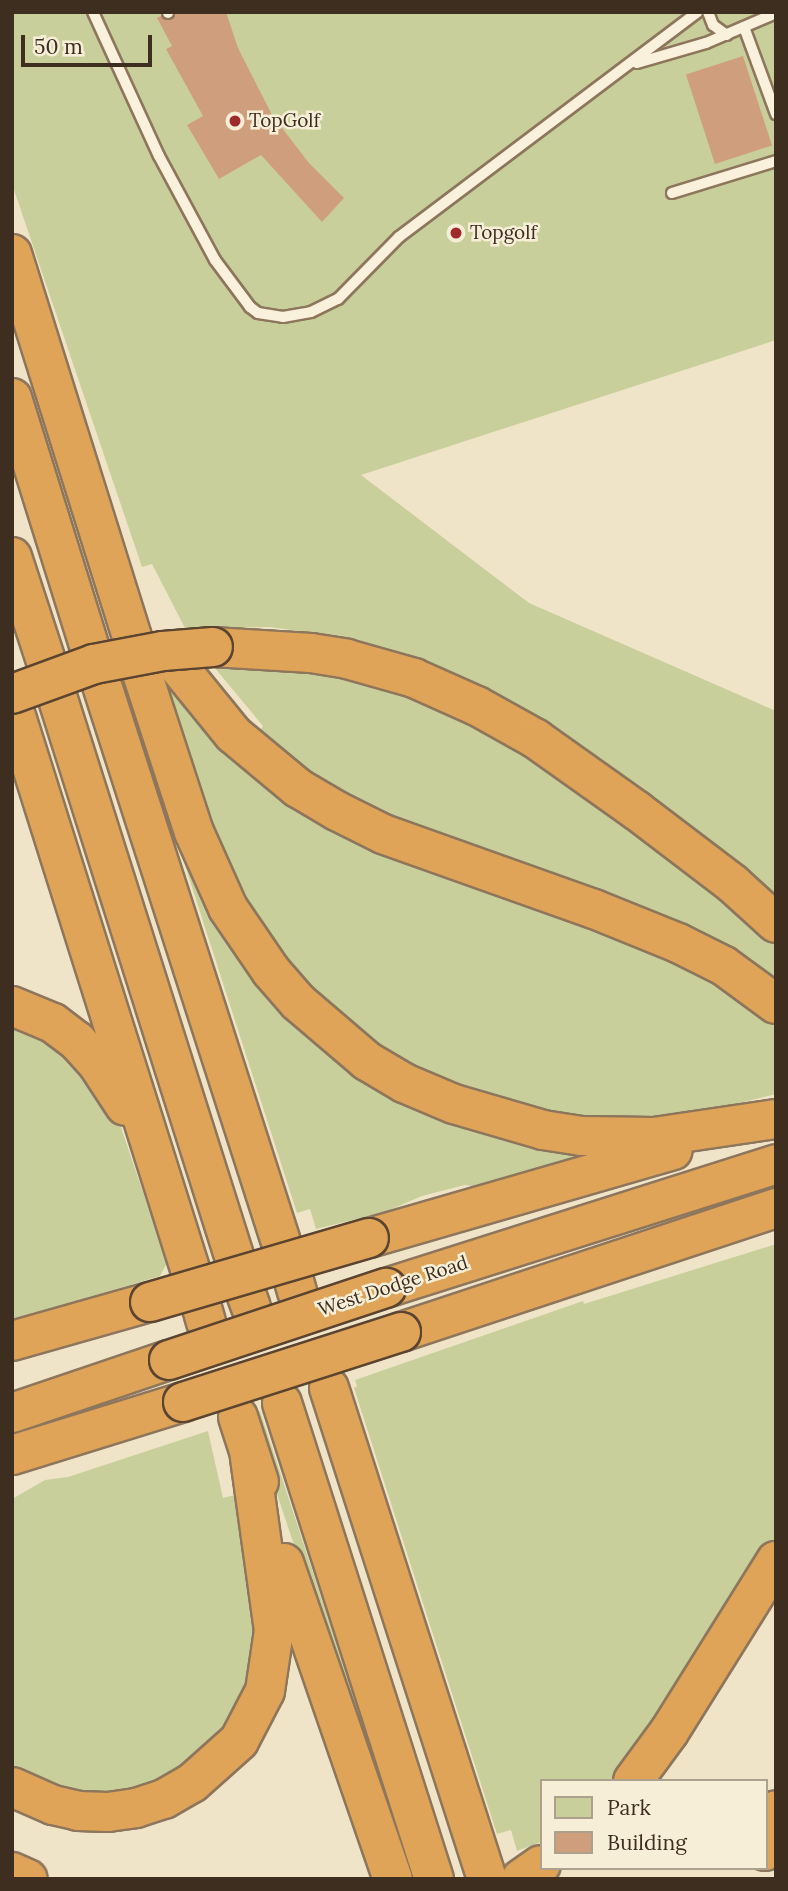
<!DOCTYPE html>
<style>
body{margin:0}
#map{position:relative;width:788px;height:1891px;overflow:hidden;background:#f0e4c8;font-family:Lora,serif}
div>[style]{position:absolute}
.green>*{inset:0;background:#c9cf9b}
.building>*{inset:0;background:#cf9f7d;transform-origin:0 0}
.roads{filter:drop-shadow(2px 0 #8d765c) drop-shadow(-2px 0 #8d765c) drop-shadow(0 2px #8d765c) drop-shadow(0 -2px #8d765c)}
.service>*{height:10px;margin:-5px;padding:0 5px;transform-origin:5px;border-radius:5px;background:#faf1dc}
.motorway>*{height:38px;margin:-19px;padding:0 19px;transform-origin:19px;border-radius:19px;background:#e0a458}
.bridges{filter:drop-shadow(2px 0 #5b4430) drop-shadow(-2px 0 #5b4430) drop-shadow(0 2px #5b4430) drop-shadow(0 -2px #5b4430)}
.motorway-bridge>*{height:38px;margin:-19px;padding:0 19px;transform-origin:19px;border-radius:19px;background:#e0a458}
.dots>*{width:19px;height:19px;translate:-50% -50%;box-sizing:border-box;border:4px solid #f7eed8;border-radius:50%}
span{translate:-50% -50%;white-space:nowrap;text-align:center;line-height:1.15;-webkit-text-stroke:5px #f7eed8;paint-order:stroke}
.poi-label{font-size:19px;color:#3d2e20}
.left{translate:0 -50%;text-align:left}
.street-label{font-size:19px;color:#3d2e20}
.frame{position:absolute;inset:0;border:14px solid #3d2e20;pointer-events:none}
.legend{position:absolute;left:540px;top:1779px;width:228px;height:91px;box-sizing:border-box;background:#f7eed8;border:2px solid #ada18e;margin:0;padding:9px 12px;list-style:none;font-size:21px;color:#3d2e20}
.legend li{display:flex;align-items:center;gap:14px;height:35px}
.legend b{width:35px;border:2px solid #ada18e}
.scale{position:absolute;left:21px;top:35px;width:131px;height:32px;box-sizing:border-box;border:4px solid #3d2e20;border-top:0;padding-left:9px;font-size:21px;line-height:24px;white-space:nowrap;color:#3d2e20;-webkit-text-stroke:5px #f7eed8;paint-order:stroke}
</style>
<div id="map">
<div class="green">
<div style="clip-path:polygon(12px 12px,776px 12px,776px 340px,361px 475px,529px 603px,776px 711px,776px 902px,354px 643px,355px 639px,270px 627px,185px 628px,152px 564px,142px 567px,12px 184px)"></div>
<div style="clip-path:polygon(209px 661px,270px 662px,357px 678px,467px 715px,626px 821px,772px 940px,776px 943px,776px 981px,729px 949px,361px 810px,255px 737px,263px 726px)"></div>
<div style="clip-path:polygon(154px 666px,221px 739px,612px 924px,776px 1011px,776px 1094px,664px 1121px,551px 1119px,402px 1066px,310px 995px,225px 872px)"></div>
<div style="clip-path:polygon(123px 673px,191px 840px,306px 1025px,604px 1150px,480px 1187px,465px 1185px,422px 1196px,385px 1212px,316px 1229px,310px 1209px,297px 1213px)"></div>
<div style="clip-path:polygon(12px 1015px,51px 1031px,112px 1101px,167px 1263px,160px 1276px,12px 1320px)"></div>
<div style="clip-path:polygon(776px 1244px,776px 1544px,617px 1781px,541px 1781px,541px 1842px,517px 1851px,511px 1830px,497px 1834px,354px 1388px,357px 1386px,355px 1380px,583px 1301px,584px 1304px)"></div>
<div style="clip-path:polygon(260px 1411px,383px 1786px,376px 1788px,254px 1426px,252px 1415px)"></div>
<div style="clip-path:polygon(208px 1431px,223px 1498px,235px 1495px,253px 1583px,256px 1671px,237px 1720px,173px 1779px,98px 1800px,12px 1772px,12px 1499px,45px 1480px,68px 1477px)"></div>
</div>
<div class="building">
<div style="clip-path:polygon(176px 12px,226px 12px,238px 48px,272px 115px,309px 163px,344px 198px,322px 222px,261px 155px,219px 179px,187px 125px,203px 116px,166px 49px,172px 46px,157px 18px,161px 16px,171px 20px)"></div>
<div style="left:743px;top:56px;width:94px;height:60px;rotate:72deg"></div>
</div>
<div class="roads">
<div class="service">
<div style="left:93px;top:12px;width:158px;rotate:65.4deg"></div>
<div style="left:159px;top:156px;width:118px;rotate:61.7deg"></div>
<div style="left:215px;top:260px;width:59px;rotate:53.3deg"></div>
<div style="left:250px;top:307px;width:10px;rotate:37deg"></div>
<div style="left:258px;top:313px;width:25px;rotate:9deg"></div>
<div style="left:283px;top:317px;width:28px;rotate:-10deg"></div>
<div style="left:311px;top:312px;width:30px;rotate:-26deg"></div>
<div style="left:338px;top:299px;width:87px;rotate:-45.5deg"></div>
<div style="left:399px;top:237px;width:374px;rotate:-37deg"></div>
<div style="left:168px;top:12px;width:1px;rotate:90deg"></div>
<div style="left:708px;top:12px;width:14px;rotate:69deg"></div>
<div style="left:713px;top:25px;width:17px;rotate:36deg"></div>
<div style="left:744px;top:27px;width:93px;rotate:69.8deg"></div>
<div style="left:637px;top:63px;width:72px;rotate:-16.2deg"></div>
<div style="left:706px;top:43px;width:76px;rotate:-23.2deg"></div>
<div style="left:672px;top:193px;width:109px;rotate:-17.1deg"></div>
</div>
<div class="motorway">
<div style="left:12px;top:254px;width:402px;rotate:72.6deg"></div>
<div style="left:12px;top:398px;width:262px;rotate:72.7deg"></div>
<div style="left:12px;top:557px;width:109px;rotate:71.9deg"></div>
<div style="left:213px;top:647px;width:98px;rotate:3.5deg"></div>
<div style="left:311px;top:653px;width:36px;rotate:9deg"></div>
<div style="left:347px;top:659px;width:70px;rotate:15.8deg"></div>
<div style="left:414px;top:678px;width:69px;rotate:24deg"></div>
<div style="left:477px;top:706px;width:68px;rotate:29.2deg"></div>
<div style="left:536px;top:739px;width:123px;rotate:35.4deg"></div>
<div style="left:636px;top:810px;width:122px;rotate:37.3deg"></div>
<div style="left:733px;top:884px;width:58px;rotate:42.2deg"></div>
<div style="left:177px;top:665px;width:89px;rotate:50.9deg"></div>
<div style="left:233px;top:734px;width:85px;rotate:39.7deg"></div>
<div style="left:298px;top:788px;width:45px;rotate:30.5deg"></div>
<div style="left:337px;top:811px;width:51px;rotate:26.6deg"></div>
<div style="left:383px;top:834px;width:224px;rotate:19.6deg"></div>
<div style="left:594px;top:909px;width:91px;rotate:22deg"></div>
<div style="left:678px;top:943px;width:51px;rotate:26.6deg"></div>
<div style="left:724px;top:966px;width:64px;rotate:36.2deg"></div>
<div style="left:141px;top:670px;width:170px;rotate:71.9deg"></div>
<div style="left:194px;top:832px;width:83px;rotate:65.9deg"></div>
<div style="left:228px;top:908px;width:76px;rotate:55.7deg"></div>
<div style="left:271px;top:971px;width:41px;rotate:48.9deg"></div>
<div style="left:298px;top:1002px;width:91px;rotate:40.5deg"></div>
<div style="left:367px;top:1061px;width:43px;rotate:30.7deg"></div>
<div style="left:404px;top:1083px;width:54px;rotate:22.8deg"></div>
<div style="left:454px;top:1104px;width:93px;rotate:16.3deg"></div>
<div style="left:543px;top:1130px;width:39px;rotate:9deg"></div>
<div style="left:582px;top:1136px;width:72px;rotate:0.8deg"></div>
<div style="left:654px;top:1137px;width:123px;rotate:-8.4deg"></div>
<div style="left:100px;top:679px;width:591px;rotate:72.18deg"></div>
<div style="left:56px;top:693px;width:590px;rotate:72.45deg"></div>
<div style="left:14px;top:710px;width:586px;rotate:72.52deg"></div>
<div style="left:12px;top:1006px;width:44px;rotate:22.5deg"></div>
<div style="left:53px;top:1023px;width:30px;rotate:37deg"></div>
<div style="left:77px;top:1041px;width:30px;rotate:48deg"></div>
<div style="left:97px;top:1063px;width:51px;rotate:56.9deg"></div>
<div style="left:369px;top:1238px;width:316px;rotate:-16.1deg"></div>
<div style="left:292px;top:1274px;width:19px;rotate:74deg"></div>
<div style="left:244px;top:1288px;width:20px;rotate:70deg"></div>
<div style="left:386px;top:1288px;width:409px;rotate:-17.6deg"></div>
<div style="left:200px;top:1301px;width:22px;rotate:74deg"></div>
<div style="left:401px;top:1332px;width:395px;rotate:-18.3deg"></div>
<div style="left:12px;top:1341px;width:143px;rotate:-15.8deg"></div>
<div style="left:329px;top:1388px;width:516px;rotate:72.16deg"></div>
<div style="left:282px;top:1403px;width:500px;rotate:72.3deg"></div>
<div style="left:12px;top:1413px;width:166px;rotate:-18.7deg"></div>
<div style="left:238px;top:1417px;width:68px;rotate:72.1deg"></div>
<div style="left:12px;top:1455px;width:179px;rotate:-17.2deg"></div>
<div style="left:284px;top:1563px;width:334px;rotate:71deg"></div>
<div style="left:633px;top:1781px;width:61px;rotate:-53.7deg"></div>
<div style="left:669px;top:1732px;width:202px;rotate:-58deg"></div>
<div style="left:12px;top:1787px;width:45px;rotate:23.7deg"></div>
<div style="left:53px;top:1805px;width:26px;rotate:13deg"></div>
<div style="left:78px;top:1811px;width:30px;rotate:2deg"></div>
<div style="left:108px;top:1812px;width:28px;rotate:-8deg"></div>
<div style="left:136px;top:1808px;width:29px;rotate:-18deg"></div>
<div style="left:164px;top:1799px;width:32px;rotate:-30deg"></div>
<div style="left:192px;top:1783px;width:63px;rotate:-41.8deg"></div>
<div style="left:239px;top:1741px;width:56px;rotate:-62.5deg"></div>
<div style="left:265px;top:1691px;width:61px;rotate:-81.5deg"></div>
<div style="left:274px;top:1631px;width:176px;rotate:-97.9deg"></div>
<div style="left:765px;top:1851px;width:42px;rotate:-75deg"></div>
<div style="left:12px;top:1872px;width:17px;rotate:24deg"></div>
<div style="left:521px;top:1879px;width:24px;rotate:-35deg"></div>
</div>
</div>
<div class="bridges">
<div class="motorway-bridge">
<div style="left:12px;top:694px;width:87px;rotate:-20.1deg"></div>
<div style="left:94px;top:664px;width:70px;rotate:-10.7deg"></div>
<div style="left:163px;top:651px;width:50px;rotate:-4.6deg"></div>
<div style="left:150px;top:1302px;width:228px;rotate:-16.3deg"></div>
<div style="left:169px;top:1360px;width:229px;rotate:-18.4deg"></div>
<div style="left:183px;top:1402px;width:229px;rotate:-17.8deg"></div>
</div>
</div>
<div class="dots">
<div style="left:235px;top:121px;background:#9e2a2b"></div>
<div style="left:456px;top:233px;background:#9e2a2b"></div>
</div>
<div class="poi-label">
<span class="left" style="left:249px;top:121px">TopGolf</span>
<span class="left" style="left:470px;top:233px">Topgolf</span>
</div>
<div class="street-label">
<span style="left:393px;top:1286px;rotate:-18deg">West Dodge Road</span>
</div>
<div class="frame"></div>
<ul class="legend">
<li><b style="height:19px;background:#c9cf9b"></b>Park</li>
<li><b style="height:19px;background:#cf9f7d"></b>Building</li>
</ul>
<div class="scale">50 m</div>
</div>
